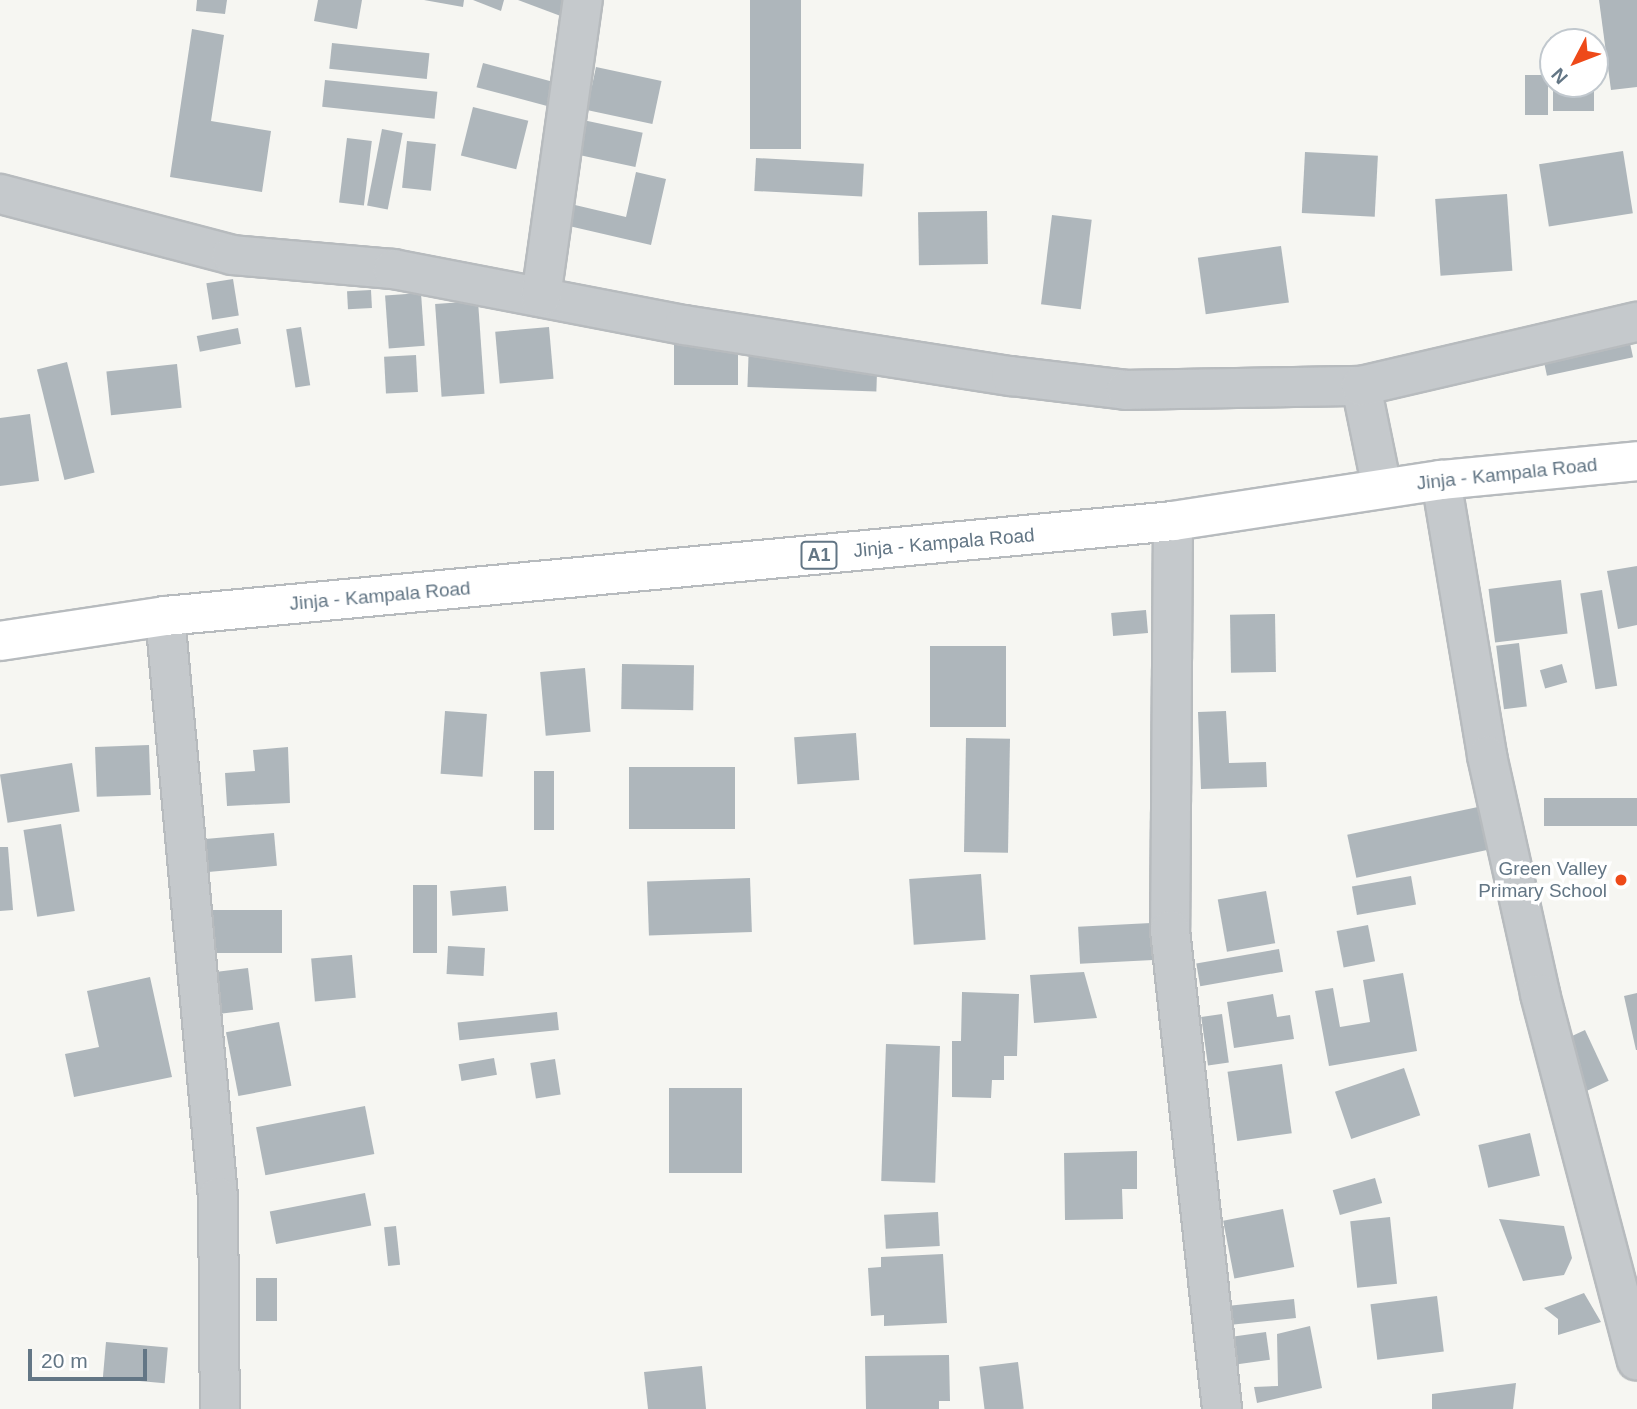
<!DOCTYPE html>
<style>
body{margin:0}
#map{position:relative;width:1637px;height:1409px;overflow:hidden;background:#f6f6f2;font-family:Helvetica,sans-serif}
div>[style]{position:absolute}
.building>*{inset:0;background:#aeb6bb;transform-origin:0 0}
.roads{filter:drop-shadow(2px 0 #b7bbbe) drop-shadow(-2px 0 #b7bbbe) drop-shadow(0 2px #b7bbbe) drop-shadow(0 -2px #b7bbbe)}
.minor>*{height:38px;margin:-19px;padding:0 19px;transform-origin:19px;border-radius:19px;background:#c5c9cc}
.trunk>*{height:38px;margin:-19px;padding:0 19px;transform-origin:19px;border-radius:19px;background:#fff}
.dots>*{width:19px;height:19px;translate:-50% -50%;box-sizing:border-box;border:4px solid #fff;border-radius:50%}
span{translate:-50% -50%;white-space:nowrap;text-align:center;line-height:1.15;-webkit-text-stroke:7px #fff;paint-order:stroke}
.shield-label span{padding:2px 5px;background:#fff;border:2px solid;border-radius:5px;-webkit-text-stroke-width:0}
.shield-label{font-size:18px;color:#637685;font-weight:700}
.street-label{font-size:19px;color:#637685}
.poi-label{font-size:19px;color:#637685}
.right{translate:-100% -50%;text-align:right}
.north{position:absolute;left:1539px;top:28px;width:70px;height:70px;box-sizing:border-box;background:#fff;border:2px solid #c1c8ce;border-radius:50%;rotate:228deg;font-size:19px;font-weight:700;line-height:28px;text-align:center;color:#637685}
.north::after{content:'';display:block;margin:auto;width:24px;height:32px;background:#ee4a19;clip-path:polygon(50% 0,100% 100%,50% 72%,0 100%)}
.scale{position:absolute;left:28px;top:1349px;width:119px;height:32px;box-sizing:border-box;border:4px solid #637685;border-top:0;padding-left:9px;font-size:21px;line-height:24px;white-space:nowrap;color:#637685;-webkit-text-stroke:5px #fff;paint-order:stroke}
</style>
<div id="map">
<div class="building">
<div style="clip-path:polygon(197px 0,227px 0,225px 14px,196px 11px)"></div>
<div style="clip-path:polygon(318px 0,362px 0,357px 29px,314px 21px)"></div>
<div style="clip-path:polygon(424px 0,464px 0,463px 7px)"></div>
<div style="clip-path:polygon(473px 0,504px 0,501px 11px)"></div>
<div style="clip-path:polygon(518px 0,572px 0,566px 18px)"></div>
<div style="left:750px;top:0;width:51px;height:149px"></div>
<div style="clip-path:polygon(1599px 0,1637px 0,1637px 87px,1611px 90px)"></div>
<div style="clip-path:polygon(192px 29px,224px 35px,211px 121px,271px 131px,262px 192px,170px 177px)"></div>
<div style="clip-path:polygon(1583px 34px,1583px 42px,1553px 42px,1551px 51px,1550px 37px)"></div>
<div style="left:332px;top:43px;width:98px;height:26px;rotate:6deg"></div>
<div style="left:483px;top:63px;width:74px;height:25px;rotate:15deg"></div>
<div style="left:596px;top:67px;width:67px;height:44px;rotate:12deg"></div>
<div style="left:1525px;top:75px;width:23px;height:40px"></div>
<div style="left:325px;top:80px;width:113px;height:27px;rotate:6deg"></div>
<div style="left:1553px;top:84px;width:41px;height:27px"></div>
<div style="left:473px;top:107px;width:57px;height:50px;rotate:14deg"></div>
<div style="left:583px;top:120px;width:61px;height:35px;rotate:12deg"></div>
<div style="left:382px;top:129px;width:21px;height:78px;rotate:11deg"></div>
<div style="left:347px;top:138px;width:25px;height:65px;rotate:7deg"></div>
<div style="left:407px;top:141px;width:29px;height:47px;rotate:6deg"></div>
<div style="left:1623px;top:151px;width:63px;height:85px;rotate:81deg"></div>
<div style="left:1305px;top:152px;width:73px;height:61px;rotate:3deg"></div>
<div style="left:756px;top:158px;width:108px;height:33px;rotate:3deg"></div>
<div style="clip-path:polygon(636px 172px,666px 179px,651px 245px,569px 226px,575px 205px,626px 217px)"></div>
<div style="left:1507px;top:194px;width:77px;height:72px;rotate:86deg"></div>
<div style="left:987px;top:211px;width:53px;height:69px;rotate:89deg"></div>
<div style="left:1052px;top:215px;width:40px;height:90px;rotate:7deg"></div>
<div style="left:1281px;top:246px;width:57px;height:84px;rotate:82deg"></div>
<div style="left:233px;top:279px;width:37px;height:27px;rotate:81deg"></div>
<div style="left:371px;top:290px;width:18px;height:24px;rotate:87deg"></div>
<div style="left:421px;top:293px;width:53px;height:36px;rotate:86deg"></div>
<div style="left:478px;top:301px;width:93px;height:43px;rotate:86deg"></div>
<div style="left:301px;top:327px;width:59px;height:15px;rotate:81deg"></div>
<div style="left:549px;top:327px;width:52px;height:54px;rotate:85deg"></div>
<div style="left:238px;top:328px;width:16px;height:42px;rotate:79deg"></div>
<div style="left:1627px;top:329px;width:29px;height:88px;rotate:78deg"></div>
<div style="left:674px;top:339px;width:64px;height:46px"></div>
<div style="left:749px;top:342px;width:129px;height:45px;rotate:2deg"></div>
<div style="left:416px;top:355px;width:37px;height:32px;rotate:87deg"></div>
<div style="left:67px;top:362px;width:114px;height:31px;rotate:76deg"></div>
<div style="left:177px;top:364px;width:44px;height:71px;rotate:84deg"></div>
<div style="clip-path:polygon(30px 414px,39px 481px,0 486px,0 418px)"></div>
<div style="clip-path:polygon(1637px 566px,1637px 625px,1618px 629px,1607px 571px)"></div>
<div style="left:1561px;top:580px;width:54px;height:73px;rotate:83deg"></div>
<div style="left:1602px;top:590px;width:97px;height:22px;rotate:81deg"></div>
<div style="left:1146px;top:610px;width:23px;height:35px;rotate:85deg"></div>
<div style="left:1275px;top:614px;width:58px;height:45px;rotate:89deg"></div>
<div style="left:1519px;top:643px;width:64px;height:23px;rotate:83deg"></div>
<div style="left:930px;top:646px;width:76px;height:81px"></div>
<div style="left:622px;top:664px;width:72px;height:45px;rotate:1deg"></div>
<div style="left:1562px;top:664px;width:19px;height:23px;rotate:74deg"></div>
<div style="left:585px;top:668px;width:64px;height:45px;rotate:85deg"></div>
<div style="left:445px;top:711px;width:42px;height:63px;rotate:4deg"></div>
<div style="clip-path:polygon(1226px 711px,1229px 763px,1266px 762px,1267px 787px,1201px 789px,1198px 712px)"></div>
<div style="left:856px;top:733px;width:47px;height:62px;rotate:86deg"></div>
<div style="left:966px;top:738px;width:44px;height:114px;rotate:1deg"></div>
<div style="left:149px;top:745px;width:50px;height:54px;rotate:88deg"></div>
<div style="clip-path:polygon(288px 747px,290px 803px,227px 806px,225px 773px,255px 771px,253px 750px)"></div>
<div style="left:72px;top:763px;width:49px;height:73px;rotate:81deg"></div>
<div style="left:629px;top:767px;width:106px;height:62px"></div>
<div style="left:534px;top:771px;width:20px;height:59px"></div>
<div style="left:1637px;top:798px;width:28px;height:93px;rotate:90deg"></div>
<div style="left:1492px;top:804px;width:44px;height:148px;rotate:78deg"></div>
<div style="left:61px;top:824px;width:88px;height:38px;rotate:81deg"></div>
<div style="left:274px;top:833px;width:33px;height:69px;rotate:85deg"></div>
<div style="clip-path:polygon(0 847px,8px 847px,13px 910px,0 911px)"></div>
<div style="left:981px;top:874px;width:66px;height:72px;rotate:86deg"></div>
<div style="left:1411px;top:876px;width:29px;height:60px;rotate:80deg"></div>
<div style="left:750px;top:878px;width:54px;height:103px;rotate:88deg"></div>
<div style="left:413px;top:885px;width:24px;height:68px"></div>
<div style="left:506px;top:886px;width:25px;height:56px;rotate:85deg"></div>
<div style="left:1266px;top:891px;width:53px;height:49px;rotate:80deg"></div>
<div style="left:282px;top:910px;width:43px;height:78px;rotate:90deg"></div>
<div style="left:1151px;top:923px;width:37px;height:73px;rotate:87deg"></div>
<div style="left:1368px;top:925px;width:37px;height:32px;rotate:79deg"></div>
<div style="left:448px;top:946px;width:37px;height:28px;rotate:3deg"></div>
<div style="left:1279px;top:949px;width:23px;height:84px;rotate:80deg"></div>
<div style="left:352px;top:955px;width:43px;height:41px;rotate:85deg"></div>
<div style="left:248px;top:968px;width:42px;height:35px;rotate:83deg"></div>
<div style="clip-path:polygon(1084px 972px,1097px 1018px,1034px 1023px,1030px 975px)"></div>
<div style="clip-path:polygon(1403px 973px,1417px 1051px,1329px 1066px,1315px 991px,1333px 988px,1340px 1027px,1370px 1022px,1363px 980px)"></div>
<div style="clip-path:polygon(150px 977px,172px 1077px,74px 1097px,65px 1054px,99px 1047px,87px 991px)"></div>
<div style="clip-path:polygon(962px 992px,1019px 994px,1017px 1056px,1004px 1056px,1004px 1080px,992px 1080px,991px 1098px,952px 1097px,952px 1041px,961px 1041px)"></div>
<div style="clip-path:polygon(1637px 993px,1637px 1050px,1636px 1050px,1624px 996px)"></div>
<div style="clip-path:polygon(1273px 994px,1277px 1017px,1290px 1015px,1294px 1039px,1234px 1048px,1227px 1002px)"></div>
<div style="left:557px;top:1012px;width:18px;height:100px;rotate:84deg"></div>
<div style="left:1222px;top:1014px;width:49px;height:21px;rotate:82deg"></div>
<div style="left:279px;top:1022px;width:65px;height:54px;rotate:79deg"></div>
<div style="left:1585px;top:1030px;width:56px;height:28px;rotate:65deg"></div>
<div style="left:886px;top:1044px;width:54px;height:137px;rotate:2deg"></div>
<div style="left:494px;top:1058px;width:17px;height:36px;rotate:80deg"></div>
<div style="left:555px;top:1059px;width:36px;height:25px;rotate:81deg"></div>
<div style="left:1282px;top:1064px;width:70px;height:55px;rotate:82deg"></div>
<div style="left:1404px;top:1068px;width:50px;height:73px;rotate:71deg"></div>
<div style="left:669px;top:1088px;width:73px;height:85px"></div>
<div style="left:365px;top:1106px;width:49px;height:111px;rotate:79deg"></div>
<div style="left:1530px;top:1133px;width:44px;height:53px;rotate:77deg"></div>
<div style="clip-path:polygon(1137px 1151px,1137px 1189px,1122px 1189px,1123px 1219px,1065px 1220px,1064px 1153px)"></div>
<div style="left:1375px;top:1178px;width:26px;height:44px;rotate:74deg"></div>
<div style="left:365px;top:1193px;width:33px;height:97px;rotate:79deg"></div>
<div style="left:1283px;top:1209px;width:59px;height:61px;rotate:79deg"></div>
<div style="left:938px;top:1212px;width:34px;height:54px;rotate:87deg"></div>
<div style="left:1390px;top:1217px;width:67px;height:40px;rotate:84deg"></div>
<div style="clip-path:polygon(1499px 1219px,1564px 1226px,1572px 1258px,1564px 1275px,1523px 1281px)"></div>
<div style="left:396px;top:1226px;width:39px;height:12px;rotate:84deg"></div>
<div style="clip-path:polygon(943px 1254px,947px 1323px,884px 1326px,884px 1315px,871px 1316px,868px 1268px,881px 1267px,881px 1257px)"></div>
<div style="left:256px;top:1278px;width:21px;height:43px"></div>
<div style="clip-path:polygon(1584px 1293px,1601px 1322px,1558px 1335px,1558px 1319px,1544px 1308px)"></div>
<div style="left:1437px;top:1296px;width:56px;height:67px;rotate:83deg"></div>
<div style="left:1294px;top:1299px;width:19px;height:72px;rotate:84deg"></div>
<div style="clip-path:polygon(1310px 1326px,1322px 1388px,1257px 1403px,1254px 1387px,1278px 1386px,1277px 1334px)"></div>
<div style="left:1266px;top:1332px;width:28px;height:47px;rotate:82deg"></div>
<div style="left:106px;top:1342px;width:62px;height:36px;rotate:5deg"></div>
<div style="clip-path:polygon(949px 1355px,950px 1401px,939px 1401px,939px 1409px,866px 1409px,865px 1356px)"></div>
<div style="left:1018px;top:1362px;width:47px;height:39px;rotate:83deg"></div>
<div style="clip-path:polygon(702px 1366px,706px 1409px,648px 1409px,644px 1372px)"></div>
<div style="clip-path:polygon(1516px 1383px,1513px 1409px,1432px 1409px,1432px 1394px)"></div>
</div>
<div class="roads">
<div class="minor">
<div style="left:0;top:194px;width:240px;rotate:14.7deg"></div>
<div style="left:232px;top:255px;width:162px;rotate:5deg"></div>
<div style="left:393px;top:269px;width:296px;rotate:10.9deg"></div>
<div style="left:684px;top:325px;width:331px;rotate:8.9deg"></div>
<div style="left:1011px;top:376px;width:116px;rotate:6.9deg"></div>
<div style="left:1126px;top:390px;width:235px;rotate:-1deg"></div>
<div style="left:541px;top:297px;width:300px;rotate:-82deg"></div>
<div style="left:1441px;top:480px;width:280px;rotate:80.5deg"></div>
<div style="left:1487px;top:756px;width:244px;rotate:77.4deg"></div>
<div style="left:1540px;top:994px;width:379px;rotate:75.2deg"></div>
<div style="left:1382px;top:488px;width:104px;rotate:-101.6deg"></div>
<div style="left:1361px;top:386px;width:283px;rotate:-13.1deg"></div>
<div style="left:1173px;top:521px;width:409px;rotate:90.4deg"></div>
<div style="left:1170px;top:930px;width:482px;rotate:83.8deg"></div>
<div style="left:165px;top:616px;width:583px;rotate:84.79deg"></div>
<div style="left:218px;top:1197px;width:212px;rotate:89.5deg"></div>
</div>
<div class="trunk">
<div style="left:0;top:641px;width:167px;rotate:-8.6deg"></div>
<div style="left:165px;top:616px;width:1012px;rotate:-5.38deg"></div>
<div style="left:1173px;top:521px;width:271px;rotate:-8.7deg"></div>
<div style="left:1441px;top:480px;width:197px;rotate:-5.5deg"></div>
</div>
</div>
<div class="dots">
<div style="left:1621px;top:880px;background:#ee4a19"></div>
</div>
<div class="shield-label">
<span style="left:819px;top:555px">A1</span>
</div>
<div class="street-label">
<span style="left:1507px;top:474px;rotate:-6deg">Jinja - Kampala Road</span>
<span style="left:944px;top:543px;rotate:-5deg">Jinja - Kampala Road</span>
<span style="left:380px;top:596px;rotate:-5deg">Jinja - Kampala Road</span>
</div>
<div class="poi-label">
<span class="right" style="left:1607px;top:880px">Green Valley<br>Primary School</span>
</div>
<div class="north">N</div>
<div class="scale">20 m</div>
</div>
